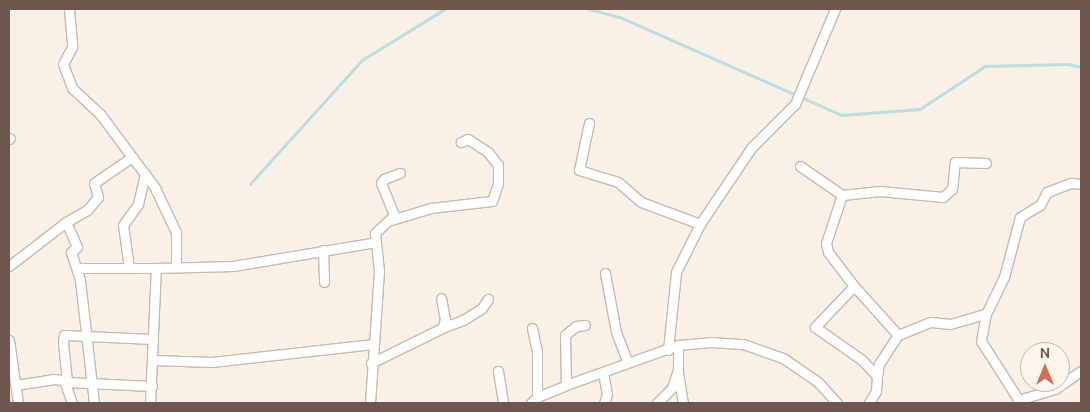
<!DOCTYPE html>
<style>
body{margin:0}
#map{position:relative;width:1090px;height:412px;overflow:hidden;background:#f9f0e6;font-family:Ubuntu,sans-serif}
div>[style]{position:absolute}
.stream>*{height:2.5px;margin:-1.25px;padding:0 1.25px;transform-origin:1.25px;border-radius:1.25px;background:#bddee1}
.roads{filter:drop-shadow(1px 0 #cab8ad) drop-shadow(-1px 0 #cab8ad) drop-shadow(0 1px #cab8ad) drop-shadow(0 -1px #cab8ad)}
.street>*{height:9px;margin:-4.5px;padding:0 4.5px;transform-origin:4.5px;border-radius:4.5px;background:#fff}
span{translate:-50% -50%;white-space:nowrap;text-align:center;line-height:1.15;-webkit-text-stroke:4px #fdf5ec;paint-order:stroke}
.frame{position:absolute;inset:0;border:10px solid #70574e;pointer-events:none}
.north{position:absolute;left:1020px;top:342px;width:50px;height:50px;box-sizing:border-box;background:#fdf5ec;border:1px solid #c5b6ad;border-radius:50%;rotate:0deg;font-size:14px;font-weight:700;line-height:20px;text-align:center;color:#70574e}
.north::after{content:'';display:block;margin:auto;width:18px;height:22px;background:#d56b59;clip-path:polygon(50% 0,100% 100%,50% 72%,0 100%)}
</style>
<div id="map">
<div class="stream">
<div style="left:589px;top:9px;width:34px;rotate:15deg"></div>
<div style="left:622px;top:18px;width:240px;rotate:23.8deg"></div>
<div style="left:842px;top:115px;width:78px;rotate:-4.4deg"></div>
<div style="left:920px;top:109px;width:78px;rotate:-33.5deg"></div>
<div style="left:985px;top:66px;width:83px;rotate:-1.4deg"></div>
<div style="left:1068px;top:64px;width:13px;rotate:13deg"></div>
<div style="left:250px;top:184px;width:167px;rotate:-47.9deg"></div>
<div style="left:362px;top:60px;width:97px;rotate:-31.6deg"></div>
</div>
<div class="roads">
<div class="street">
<div style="left:69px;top:9px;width:38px;rotate:85deg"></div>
<div style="left:72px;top:47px;width:19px;rotate:118deg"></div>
<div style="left:63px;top:64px;width:26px;rotate:69deg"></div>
<div style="left:72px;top:88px;width:38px;rotate:43deg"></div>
<div style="left:100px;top:114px;width:54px;rotate:53.3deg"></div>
<div style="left:132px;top:157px;width:46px;rotate:145.6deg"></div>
<div style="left:94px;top:183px;width:15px;rotate:74deg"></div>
<div style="left:98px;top:197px;width:17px;rotate:130deg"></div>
<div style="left:87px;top:210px;width:24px;rotate:150deg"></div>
<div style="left:66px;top:222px;width:27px;rotate:66deg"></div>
<div style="left:77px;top:247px;width:8px;rotate:140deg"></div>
<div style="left:71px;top:252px;width:29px;rotate:72deg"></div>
<div style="left:80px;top:280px;width:124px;rotate:83.5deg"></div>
<div style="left:589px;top:123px;width:48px;rotate:102deg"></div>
<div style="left:579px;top:170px;width:41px;rotate:17.1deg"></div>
<div style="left:618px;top:182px;width:30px;rotate:41deg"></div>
<div style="left:641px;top:202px;width:63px;rotate:20.4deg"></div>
<div style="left:9px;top:139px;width:1px;rotate:-45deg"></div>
<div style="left:132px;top:157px;width:39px;rotate:53deg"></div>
<div style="left:155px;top:188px;width:49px;rotate:64.5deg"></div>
<div style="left:176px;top:232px;width:35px;rotate:90deg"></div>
<div style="left:800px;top:166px;width:51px;rotate:34.6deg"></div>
<div style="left:842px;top:195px;width:38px;rotate:-6deg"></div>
<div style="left:880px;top:191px;width:63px;rotate:5.4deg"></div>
<div style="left:943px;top:197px;width:12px;rotate:-42deg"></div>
<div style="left:952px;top:189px;width:27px;rotate:-84deg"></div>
<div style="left:955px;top:162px;width:31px;rotate:2deg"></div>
<div style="left:842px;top:195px;width:51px;rotate:108.4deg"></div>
<div style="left:826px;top:243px;width:9px;rotate:77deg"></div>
<div style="left:828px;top:252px;width:43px;rotate:52.6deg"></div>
<div style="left:854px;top:286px;width:57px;rotate:133.6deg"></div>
<div style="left:815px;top:327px;width:57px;rotate:35.1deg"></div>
<div style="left:862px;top:360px;width:22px;rotate:47deg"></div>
<div style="left:877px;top:376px;width:15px;rotate:94deg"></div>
<div style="left:876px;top:391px;width:14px;rotate:120deg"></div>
<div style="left:391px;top:220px;width:42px;rotate:-16.7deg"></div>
<div style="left:431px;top:208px;width:61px;rotate:-6.5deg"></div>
<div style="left:492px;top:201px;width:18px;rotate:-71deg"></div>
<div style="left:498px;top:184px;width:19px;rotate:-90deg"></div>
<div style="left:498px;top:165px;width:16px;rotate:-128deg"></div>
<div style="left:488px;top:152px;width:24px;rotate:-147deg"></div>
<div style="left:468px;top:139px;width:8px;rotate:157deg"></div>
<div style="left:323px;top:250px;width:32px;rotate:88deg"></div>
<div style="left:9px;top:266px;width:72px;rotate:-37.7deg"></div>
<div style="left:77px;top:268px;width:79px"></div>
<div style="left:129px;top:268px;width:43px;rotate:-97.9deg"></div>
<div style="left:123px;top:225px;width:26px;rotate:-54deg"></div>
<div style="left:138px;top:204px;width:31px;rotate:-77deg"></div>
<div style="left:605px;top:273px;width:60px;rotate:79.4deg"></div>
<div style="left:616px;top:332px;width:33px;rotate:69deg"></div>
<div style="left:854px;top:286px;width:66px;rotate:48.1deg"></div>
<div style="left:442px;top:328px;width:22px;rotate:-21deg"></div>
<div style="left:463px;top:320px;width:22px;rotate:-32deg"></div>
<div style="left:482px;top:308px;width:11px;rotate:-56deg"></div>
<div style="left:532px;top:328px;width:24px;rotate:78deg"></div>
<div style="left:537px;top:351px;width:46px;rotate:90deg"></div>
<div style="left:9px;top:340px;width:64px;rotate:81.9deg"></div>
<div style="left:668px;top:350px;width:78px;rotate:-84.1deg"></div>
<div style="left:676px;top:272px;width:54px;rotate:-63.4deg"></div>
<div style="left:700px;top:224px;width:92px;rotate:-56.1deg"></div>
<div style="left:751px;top:148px;width:62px;rotate:-45deg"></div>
<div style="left:795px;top:104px;width:103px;rotate:-67.2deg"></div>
<div style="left:153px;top:360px;width:59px;rotate:1.9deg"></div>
<div style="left:212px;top:362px;width:162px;rotate:-6.4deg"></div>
<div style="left:371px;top:363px;width:79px;rotate:-26.2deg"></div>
<div style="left:442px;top:328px;width:9px;rotate:-69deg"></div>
<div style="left:445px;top:320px;width:22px;rotate:-100deg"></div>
<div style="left:498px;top:371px;width:32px;rotate:81deg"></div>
<div style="left:603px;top:372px;width:22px;rotate:80deg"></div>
<div style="left:607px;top:394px;width:9px;rotate:108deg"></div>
<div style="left:678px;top:372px;width:31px;rotate:81deg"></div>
<div style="left:877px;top:376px;width:12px;rotate:-81deg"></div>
<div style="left:879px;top:364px;width:35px;rotate:-57deg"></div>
<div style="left:898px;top:335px;width:35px;rotate:-22deg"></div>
<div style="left:931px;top:322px;width:19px;rotate:6deg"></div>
<div style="left:950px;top:324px;width:37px;rotate:-16deg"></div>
<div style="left:16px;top:385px;width:37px;rotate:-9deg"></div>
<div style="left:53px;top:379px;width:11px;rotate:5deg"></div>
<div style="left:64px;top:380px;width:24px;rotate:71deg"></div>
<div style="left:566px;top:385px;width:50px;rotate:-91.1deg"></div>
<div style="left:565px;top:335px;width:14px;rotate:-39deg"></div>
<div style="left:576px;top:326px;width:9px;rotate:-6deg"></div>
<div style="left:152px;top:386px;width:85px;rotate:-177.3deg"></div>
<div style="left:67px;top:382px;width:40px;rotate:-95.7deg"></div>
<div style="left:63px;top:342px;width:7px;rotate:-82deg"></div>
<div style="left:64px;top:335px;width:89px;rotate:2.6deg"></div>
<div style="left:1020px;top:402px;width:72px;rotate:-122.6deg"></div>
<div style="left:981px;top:341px;width:27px;rotate:-80deg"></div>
<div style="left:986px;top:314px;width:41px;rotate:-64.1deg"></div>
<div style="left:1004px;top:277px;width:62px;rotate:-75.1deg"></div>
<div style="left:1020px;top:217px;width:23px;rotate:-31deg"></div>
<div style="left:1040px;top:205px;width:15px;rotate:-62deg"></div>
<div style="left:1047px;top:192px;width:26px;rotate:-21deg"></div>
<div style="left:1071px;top:183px;width:10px;rotate:6deg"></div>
<div style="left:150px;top:403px;width:135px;rotate:-87.5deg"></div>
<div style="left:156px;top:268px;width:77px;rotate:-1.5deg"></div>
<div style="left:233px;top:266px;width:145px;rotate:-9.5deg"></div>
<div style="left:370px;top:403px;width:132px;rotate:-86.1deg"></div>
<div style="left:379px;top:271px;width:38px;rotate:-96deg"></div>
<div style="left:375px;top:233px;width:26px;rotate:-43deg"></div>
<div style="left:394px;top:215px;width:35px;rotate:-112deg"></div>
<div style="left:381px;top:183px;width:5px;rotate:-53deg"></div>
<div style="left:384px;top:179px;width:17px;rotate:-21deg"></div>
<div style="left:531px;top:403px;width:8px;rotate:-45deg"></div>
<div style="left:537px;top:397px;width:31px;rotate:-22deg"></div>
<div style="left:566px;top:385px;width:119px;rotate:-19.7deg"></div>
<div style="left:678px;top:345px;width:33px;rotate:-5deg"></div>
<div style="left:711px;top:342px;width:32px;rotate:4deg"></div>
<div style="left:743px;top:344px;width:42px;rotate:19.3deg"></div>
<div style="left:783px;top:358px;width:42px;rotate:34.4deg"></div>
<div style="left:818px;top:382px;width:28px;rotate:48deg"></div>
<div style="left:657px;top:403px;width:21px;rotate:-45deg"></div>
<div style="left:672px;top:388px;width:20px;rotate:-72deg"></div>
<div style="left:678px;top:369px;width:24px;rotate:-90deg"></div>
<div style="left:1018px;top:403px;width:9px;rotate:-36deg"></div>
<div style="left:1025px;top:398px;width:31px;rotate:-17deg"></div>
<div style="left:1055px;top:389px;width:32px;rotate:-35deg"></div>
</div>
</div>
<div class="frame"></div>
<div class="north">N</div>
</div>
